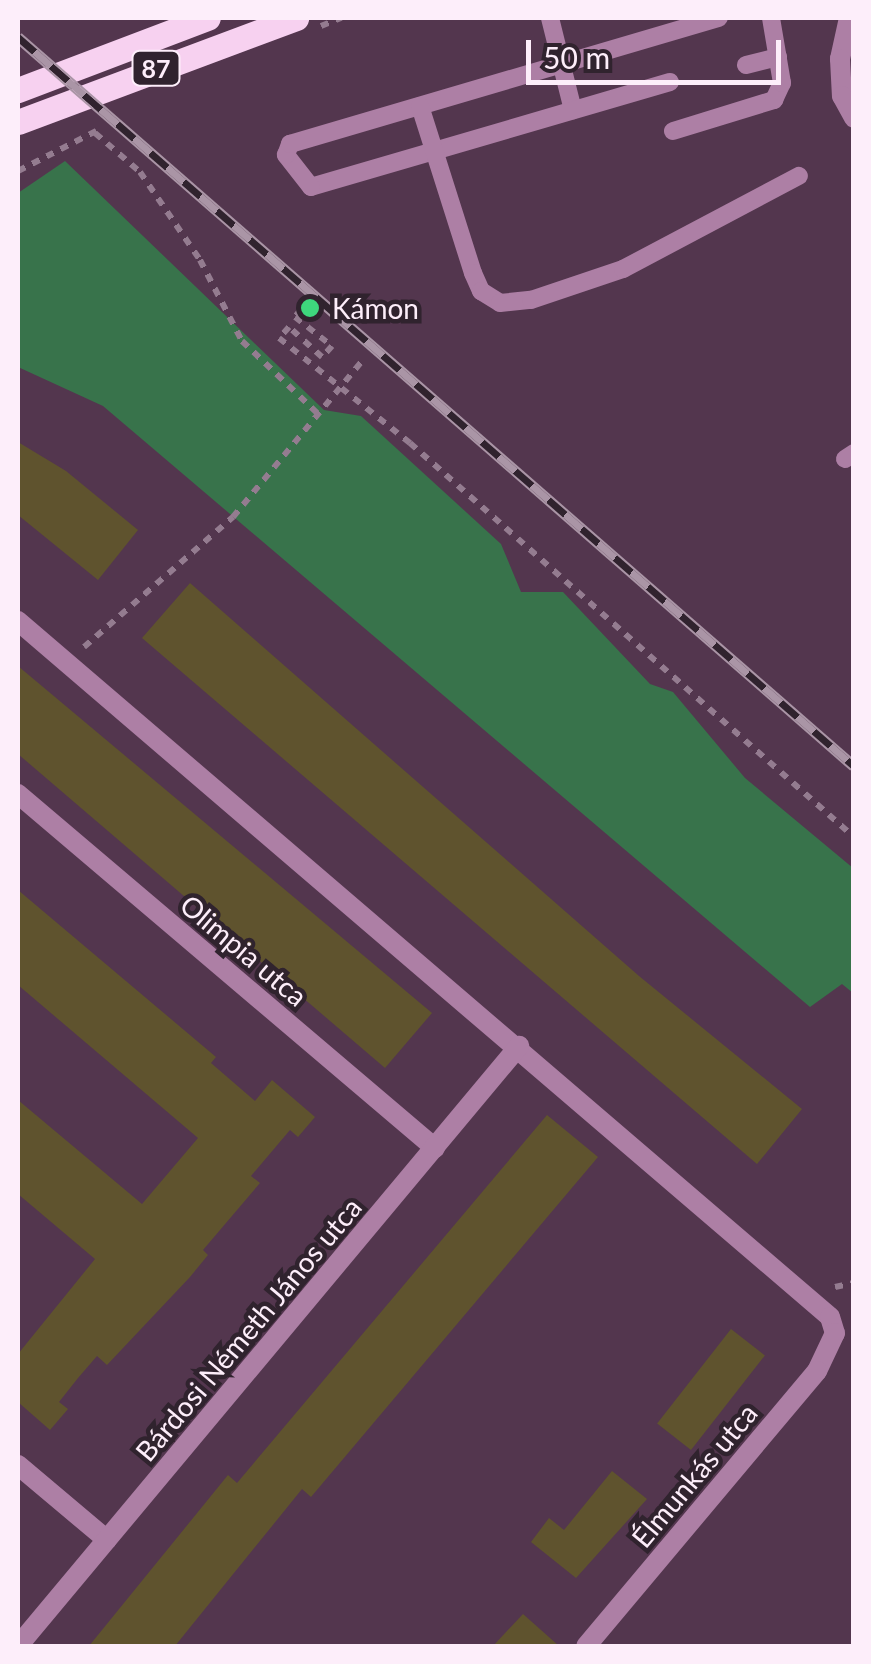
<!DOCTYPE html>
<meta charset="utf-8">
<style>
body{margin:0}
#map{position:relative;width:871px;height:1664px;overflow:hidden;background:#53364e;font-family:Lato,sans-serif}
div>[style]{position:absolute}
.green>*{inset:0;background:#38734b}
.building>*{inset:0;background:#5f532e;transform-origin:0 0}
.path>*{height:6px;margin-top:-3px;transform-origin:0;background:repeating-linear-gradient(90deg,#947c90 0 8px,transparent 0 16px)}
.lane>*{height:18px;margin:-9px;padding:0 9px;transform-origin:9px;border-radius:9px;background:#ad7fa5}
.street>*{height:20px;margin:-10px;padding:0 10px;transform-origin:10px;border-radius:10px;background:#ad7fa5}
.primary>*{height:25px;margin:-12.5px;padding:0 12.5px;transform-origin:12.5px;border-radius:12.5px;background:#f7d1f0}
.rail>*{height:11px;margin-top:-5.5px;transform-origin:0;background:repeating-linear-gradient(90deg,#30232e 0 22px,#aa95a6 0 44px);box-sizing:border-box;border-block:2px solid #aa95a6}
.dots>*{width:28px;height:28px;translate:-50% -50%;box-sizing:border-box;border:5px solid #30232e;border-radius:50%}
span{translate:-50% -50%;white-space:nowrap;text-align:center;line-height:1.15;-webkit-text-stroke:9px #30232e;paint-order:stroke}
.shield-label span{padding:2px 8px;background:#30232e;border:2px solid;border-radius:8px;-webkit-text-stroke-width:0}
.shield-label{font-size:25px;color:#fdeefa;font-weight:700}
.poi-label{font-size:28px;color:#fdeefa}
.left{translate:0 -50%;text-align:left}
.street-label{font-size:28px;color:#fdeefa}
.frame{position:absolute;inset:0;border:20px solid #fdeefa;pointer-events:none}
.scale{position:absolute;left:526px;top:40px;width:255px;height:45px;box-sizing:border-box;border:5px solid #fdeefa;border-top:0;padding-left:12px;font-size:30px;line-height:35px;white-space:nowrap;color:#fdeefa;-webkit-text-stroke:8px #30232e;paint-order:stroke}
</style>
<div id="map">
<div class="green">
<div style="clip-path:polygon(65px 161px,324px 410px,361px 416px,501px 544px,521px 592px,563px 592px,650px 684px,673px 692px,745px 778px,853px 868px,853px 993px,842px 984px,810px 1007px,103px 406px,18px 367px,18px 193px)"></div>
</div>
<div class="building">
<div style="clip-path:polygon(18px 442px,66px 471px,138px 530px,98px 580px,18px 515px)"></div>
<div style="clip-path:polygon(190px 583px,639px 976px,802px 1109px,757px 1164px,142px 638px)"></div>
<div style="clip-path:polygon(18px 666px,432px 1013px,385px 1068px,18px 754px)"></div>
<div style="clip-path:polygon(18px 890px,216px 1057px,211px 1063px,255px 1101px,272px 1080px,315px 1117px,298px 1137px,290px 1130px,251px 1176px,260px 1183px,203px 1250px,208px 1255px,190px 1277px,107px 1365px,97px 1356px,78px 1378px,59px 1402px,68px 1409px,50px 1430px,18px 1402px,18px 1354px,95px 1259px,18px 1194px,18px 1100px,142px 1204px,198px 1138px,18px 985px)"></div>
<div style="clip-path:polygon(547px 1115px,598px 1157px,311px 1497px,302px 1489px,175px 1646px,89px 1646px,228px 1475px,237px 1483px)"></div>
<div style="left:731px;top:1329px;width:43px;height:120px;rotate:38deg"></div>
<div style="clip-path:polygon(612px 1471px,647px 1499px,576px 1578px,531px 1542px,549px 1518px,564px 1530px)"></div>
<div style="clip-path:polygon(523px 1614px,559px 1646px,493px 1646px)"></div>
</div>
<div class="path">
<div style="left:321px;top:26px;width:22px;rotate:-22deg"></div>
<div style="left:95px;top:133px;width:60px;rotate:40.9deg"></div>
<div style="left:140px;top:172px;width:107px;rotate:55.7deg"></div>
<div style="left:200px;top:260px;width:91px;rotate:62.6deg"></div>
<div style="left:242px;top:341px;width:105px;rotate:43.8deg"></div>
<div style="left:18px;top:171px;width:88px;rotate:-27.1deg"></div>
<div style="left:301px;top:309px;width:10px;rotate:127deg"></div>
<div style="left:295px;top:317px;width:47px;rotate:38.1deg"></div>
<div style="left:332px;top:346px;width:15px;rotate:132deg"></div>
<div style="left:322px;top:357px;width:45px;rotate:-137.7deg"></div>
<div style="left:289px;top:327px;width:15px;rotate:132deg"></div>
<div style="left:279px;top:338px;width:168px;rotate:38.7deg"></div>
<div style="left:410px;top:443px;width:594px;rotate:41.59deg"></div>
<div style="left:84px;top:647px;width:198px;rotate:-41.1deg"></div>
<div style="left:233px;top:517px;width:201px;rotate:-50.4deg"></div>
<div style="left:835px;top:1287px;width:19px;rotate:-12deg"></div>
</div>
<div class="lane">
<div style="left:550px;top:18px;width:95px;rotate:76deg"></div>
<div style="left:746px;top:65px;width:33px;rotate:-14deg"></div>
<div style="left:670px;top:82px;width:374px;rotate:163.7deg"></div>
<div style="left:311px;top:187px;width:41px;rotate:-128deg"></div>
<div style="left:286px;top:155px;width:12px;rotate:-70deg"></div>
<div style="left:290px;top:144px;width:447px;rotate:-16.4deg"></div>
<div style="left:420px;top:106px;width:175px;rotate:72.4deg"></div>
<div style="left:473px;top:273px;width:20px;rotate:66deg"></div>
<div style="left:481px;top:291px;width:22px;rotate:32deg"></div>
<div style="left:500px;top:303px;width:31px;rotate:-6deg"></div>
<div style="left:531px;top:300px;width:97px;rotate:-18.6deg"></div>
<div style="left:623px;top:269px;width:199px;rotate:-27.9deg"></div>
<div style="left:673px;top:131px;width:106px;rotate:-17.1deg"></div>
<div style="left:774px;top:100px;width:19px;rotate:-65deg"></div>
<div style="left:782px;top:83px;width:66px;rotate:-99.6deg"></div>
<div style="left:845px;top:459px;width:11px;rotate:-34deg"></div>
</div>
<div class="street">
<div style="left:849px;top:18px;width:42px;rotate:102.4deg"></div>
<div style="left:840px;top:59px;width:37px;rotate:87deg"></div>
<div style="left:842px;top:96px;width:25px;rotate:61deg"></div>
<div style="left:18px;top:621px;width:1069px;rotate:40.6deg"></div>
<div style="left:830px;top:1317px;width:17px;rotate:73deg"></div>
<div style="left:835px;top:1333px;width:42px;rotate:115.3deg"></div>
<div style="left:817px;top:1371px;width:359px;rotate:130deg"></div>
<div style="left:18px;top:794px;width:547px;rotate:40.33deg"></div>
<div style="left:18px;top:1465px;width:116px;rotate:40.1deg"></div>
<div style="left:18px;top:1646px;width:782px;rotate:-50.14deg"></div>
</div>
<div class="primary">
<div style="left:18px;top:90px;width:203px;rotate:-20.8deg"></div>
<div style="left:18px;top:122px;width:297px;rotate:-20.5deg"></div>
</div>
<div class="rail">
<div style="left:18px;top:37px;width:1109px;rotate:41.09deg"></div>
</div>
<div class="dots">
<div style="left:310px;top:308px;background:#3ed77d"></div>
</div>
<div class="shield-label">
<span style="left:156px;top:68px">87</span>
</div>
<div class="poi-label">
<span class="left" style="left:332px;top:308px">Kámon</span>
</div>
<div class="street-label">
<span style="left:244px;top:950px;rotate:40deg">Olimpia utca</span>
<span style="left:248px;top:1329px;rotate:-50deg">Bárdosi Németh János utca</span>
<span style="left:694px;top:1475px;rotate:-50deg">Élmunkás utca</span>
</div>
<div class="frame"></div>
<div class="scale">50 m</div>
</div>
